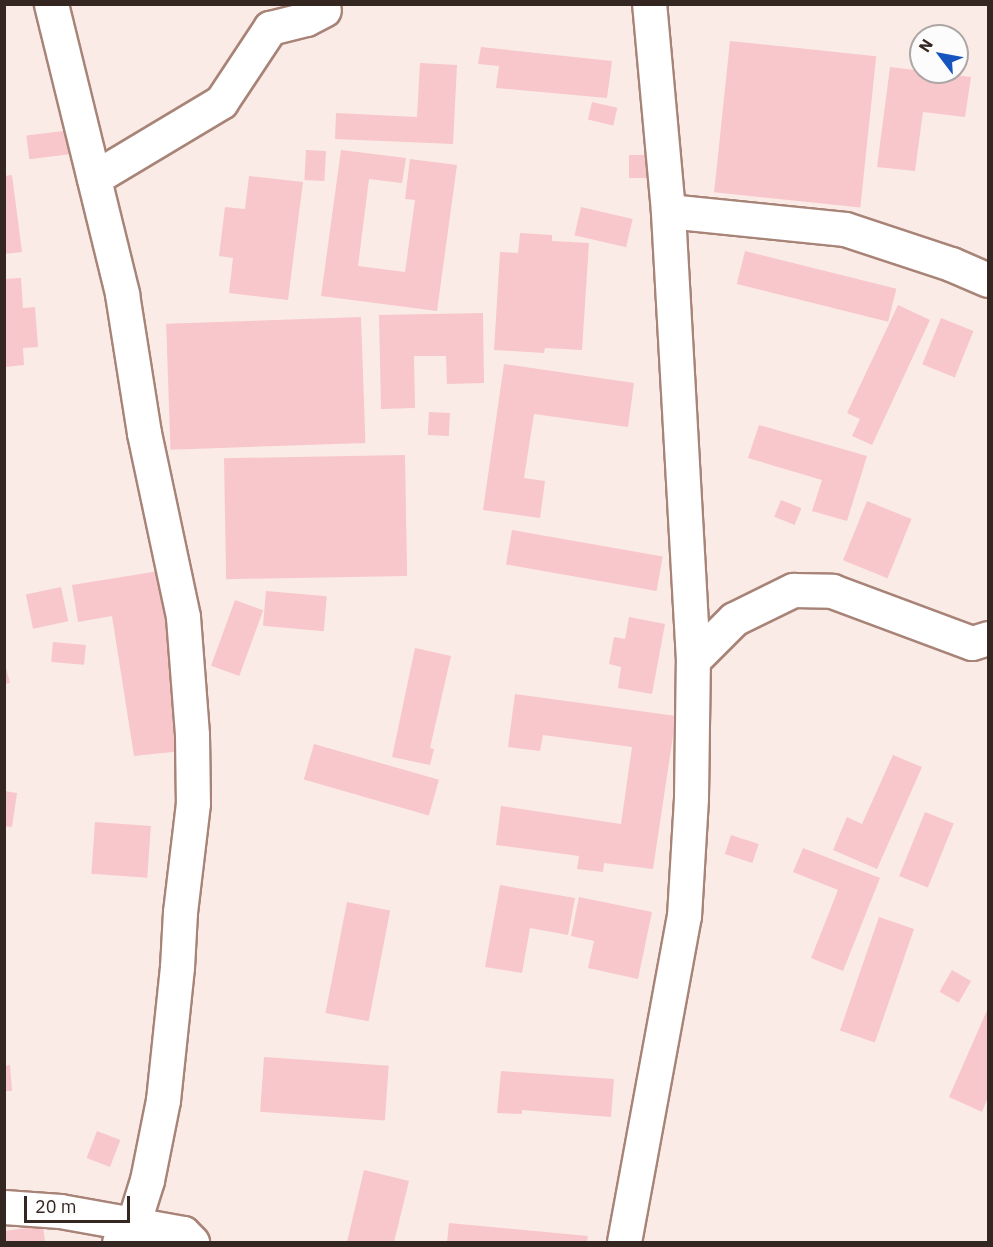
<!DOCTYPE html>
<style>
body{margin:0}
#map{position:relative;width:993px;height:1247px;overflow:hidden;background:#fbebe6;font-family:"IBM Plex Sans",sans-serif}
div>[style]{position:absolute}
.building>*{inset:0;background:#f7c7cc;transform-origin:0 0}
.roads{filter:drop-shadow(2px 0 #a88478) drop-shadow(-2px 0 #a88478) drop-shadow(0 2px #a88478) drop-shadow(0 -2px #a88478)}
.minor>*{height:33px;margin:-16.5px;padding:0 16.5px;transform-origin:16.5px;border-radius:16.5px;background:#fff}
span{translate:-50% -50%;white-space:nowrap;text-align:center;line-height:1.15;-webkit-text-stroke:5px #fcfcfc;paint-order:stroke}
.frame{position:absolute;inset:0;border:6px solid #342621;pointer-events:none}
.north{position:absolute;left:909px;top:24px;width:60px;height:60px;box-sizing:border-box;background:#fcfcfc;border:2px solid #aca6a4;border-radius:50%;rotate:302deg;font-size:16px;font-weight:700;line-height:24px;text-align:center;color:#342621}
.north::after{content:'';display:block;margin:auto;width:21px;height:27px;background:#1655c0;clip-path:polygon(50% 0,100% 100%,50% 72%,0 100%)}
.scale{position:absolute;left:24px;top:1196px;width:106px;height:27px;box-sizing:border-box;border:3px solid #342621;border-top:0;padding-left:8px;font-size:18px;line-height:21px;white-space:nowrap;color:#342621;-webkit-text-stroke:4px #fcfcfc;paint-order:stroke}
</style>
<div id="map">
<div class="building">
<div style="left:730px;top:41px;width:147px;height:152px;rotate:6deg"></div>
<div style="clip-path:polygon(481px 47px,612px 61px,607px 98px,496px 88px,499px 66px,478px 64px)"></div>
<div style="clip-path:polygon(420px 63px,457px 65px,453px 144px,335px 139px,336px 113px,417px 117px)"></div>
<div style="clip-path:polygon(890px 67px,971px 77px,965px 117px,923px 112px,915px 171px,877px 167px)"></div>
<div style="left:592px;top:102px;width:26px;height:18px;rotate:13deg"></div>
<div style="left:71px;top:130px;width:24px;height:45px;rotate:83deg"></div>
<div style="left:306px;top:150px;width:20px;height:30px;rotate:3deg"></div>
<div style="clip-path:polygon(341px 150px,406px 158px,402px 183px,369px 179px,358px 266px,405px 272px,415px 200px,405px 199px,410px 159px,457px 165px,437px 311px,321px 296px)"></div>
<div style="left:648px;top:155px;width:23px;height:19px;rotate:90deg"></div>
<div style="clip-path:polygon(12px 175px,22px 252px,4px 254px,4px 176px)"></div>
<div style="clip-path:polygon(249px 176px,303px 182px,288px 300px,229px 293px,233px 258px,219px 256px,225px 207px,245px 209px)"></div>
<div style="left:581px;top:207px;width:53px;height:29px;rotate:13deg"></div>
<div style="clip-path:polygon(520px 233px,552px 235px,552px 241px,589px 243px,582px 350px,545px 348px,544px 353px,494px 350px,500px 252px,518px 253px)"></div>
<div style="left:745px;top:251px;width:156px;height:34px;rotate:14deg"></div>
<div style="clip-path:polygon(21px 278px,23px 308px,35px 307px,38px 347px,23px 348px,24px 365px,5px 367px,5px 279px)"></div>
<div style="clip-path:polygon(898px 305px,930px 320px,872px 445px,852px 436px,860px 419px,847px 413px)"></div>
<div style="clip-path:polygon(483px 313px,484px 383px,447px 384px,446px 356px,414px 356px,415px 408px,381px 409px,379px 315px)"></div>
<div style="left:361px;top:317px;width:126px;height:195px;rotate:88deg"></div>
<div style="left:941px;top:318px;width:35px;height:50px;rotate:22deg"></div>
<div style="clip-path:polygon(504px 364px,634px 383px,628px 427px,534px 414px,524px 478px,545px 481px,540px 518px,483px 510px)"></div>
<div style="left:429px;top:412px;width:21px;height:23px;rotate:3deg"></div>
<div style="clip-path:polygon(759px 425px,867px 456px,847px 521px,812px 511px,822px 480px,748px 458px)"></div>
<div style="left:405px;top:455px;width:121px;height:181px;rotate:89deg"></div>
<div style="left:781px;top:500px;width:22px;height:18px;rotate:22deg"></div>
<div style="left:867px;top:501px;width:48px;height:64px;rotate:22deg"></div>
<div style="left:512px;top:530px;width:153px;height:35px;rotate:10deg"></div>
<div style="clip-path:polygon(159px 571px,182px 751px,134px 756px,112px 616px,78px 622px,72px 585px)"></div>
<div style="left:61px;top:587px;width:35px;height:36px;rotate:78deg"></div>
<div style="left:266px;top:591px;width:61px;height:35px;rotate:5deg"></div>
<div style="left:235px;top:600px;width:30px;height:70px;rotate:20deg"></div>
<div style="clip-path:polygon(629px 617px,665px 624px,652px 694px,618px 688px,621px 667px,609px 664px,614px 637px,625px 639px)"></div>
<div style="left:53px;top:642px;width:33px;height:20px;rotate:5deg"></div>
<div style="clip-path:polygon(415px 648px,451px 656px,430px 748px,434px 749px,430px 765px,392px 757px)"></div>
<div style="clip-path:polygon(5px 664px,10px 683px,4px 684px,4px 665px)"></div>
<div style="clip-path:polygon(515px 694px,676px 716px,653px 869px,604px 863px,603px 872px,577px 869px,579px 856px,496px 845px,501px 806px,621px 824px,632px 747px,543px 735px,540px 751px,508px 747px)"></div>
<div style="left:314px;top:744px;width:130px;height:37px;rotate:16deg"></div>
<div style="clip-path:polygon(893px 755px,922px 767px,877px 869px,833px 850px,847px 817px,862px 824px)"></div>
<div style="clip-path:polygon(4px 791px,17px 793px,12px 827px,4px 826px)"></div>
<div style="left:925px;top:812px;width:31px;height:69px;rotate:22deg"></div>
<div style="left:95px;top:822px;width:56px;height:52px;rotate:4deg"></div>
<div style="left:731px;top:835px;width:29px;height:20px;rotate:18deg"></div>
<div style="clip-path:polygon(803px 848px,880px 878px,843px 971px,811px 958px,838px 890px,793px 872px)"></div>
<div style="clip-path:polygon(500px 885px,575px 898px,568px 935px,530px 928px,522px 973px,485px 967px)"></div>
<div style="clip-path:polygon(579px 897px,652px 912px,638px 979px,588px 968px,594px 941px,571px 936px)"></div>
<div style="left:347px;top:902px;width:44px;height:113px;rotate:11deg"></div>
<div style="left:879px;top:917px;width:37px;height:120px;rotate:19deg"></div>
<div style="left:952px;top:970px;width:22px;height:25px;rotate:30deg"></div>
<div style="clip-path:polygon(988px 1008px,988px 1097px,982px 1112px,949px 1097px)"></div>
<div style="left:264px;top:1057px;width:125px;height:55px;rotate:4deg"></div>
<div style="clip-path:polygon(10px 1065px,12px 1091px,4px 1091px,4px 1066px)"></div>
<div style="clip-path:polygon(501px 1071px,614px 1079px,611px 1117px,522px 1110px,522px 1114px,497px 1113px)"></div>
<div style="left:97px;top:1131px;width:25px;height:29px;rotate:21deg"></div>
<div style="clip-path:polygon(364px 1170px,409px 1181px,394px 1242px,347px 1242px)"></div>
<div style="clip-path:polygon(449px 1223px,588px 1236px,587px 1242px,447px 1242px)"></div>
<div style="clip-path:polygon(43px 1226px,45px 1242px,4px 1242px,4px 1231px)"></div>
</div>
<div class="roads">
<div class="minor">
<div style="left:51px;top:4px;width:299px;rotate:76.2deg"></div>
<div style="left:122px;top:294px;width:141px;rotate:81deg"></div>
<div style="left:144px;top:433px;width:188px;rotate:78deg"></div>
<div style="left:183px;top:617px;width:118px;rotate:85.6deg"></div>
<div style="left:192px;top:735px;width:68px;rotate:89.2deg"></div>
<div style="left:193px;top:803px;width:110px;rotate:96.8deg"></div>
<div style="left:180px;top:912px;width:55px;rotate:93.1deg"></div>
<div style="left:177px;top:967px;width:134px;rotate:96deg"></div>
<div style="left:163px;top:1100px;width:82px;rotate:101.3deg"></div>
<div style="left:147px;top:1180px;width:47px;rotate:107.3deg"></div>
<div style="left:133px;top:1225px;width:22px;rotate:129deg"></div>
<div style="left:94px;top:178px;width:148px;rotate:-30.9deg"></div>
<div style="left:221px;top:102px;width:89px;rotate:-56.5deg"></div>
<div style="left:270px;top:28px;width:37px;rotate:-14deg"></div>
<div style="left:306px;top:19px;width:20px;rotate:-27deg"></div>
<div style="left:668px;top:211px;width:178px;rotate:5.8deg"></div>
<div style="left:845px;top:229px;width:112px;rotate:18.3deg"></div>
<div style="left:951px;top:264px;width:40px;rotate:23.4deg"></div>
<div style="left:693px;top:660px;width:58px;rotate:-45deg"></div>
<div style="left:734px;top:619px;width:66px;rotate:-26.2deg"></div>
<div style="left:793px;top:590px;width:39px;rotate:1deg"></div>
<div style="left:832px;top:591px;width:149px;rotate:20.4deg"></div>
<div style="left:972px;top:643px;width:17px;rotate:-17deg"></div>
<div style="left:4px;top:1207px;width:56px;rotate:4.1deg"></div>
<div style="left:60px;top:1211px;width:125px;rotate:10.1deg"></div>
<div style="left:183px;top:1233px;width:13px;rotate:45deg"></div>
<div style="left:624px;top:1242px;width:331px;rotate:-79.6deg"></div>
<div style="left:684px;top:916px;width:119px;rotate:-86.6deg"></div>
<div style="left:691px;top:797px;width:137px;rotate:-89.2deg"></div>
<div style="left:693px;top:660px;width:450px;rotate:-93.2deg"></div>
<div style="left:668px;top:211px;width:208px;rotate:-95.2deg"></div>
</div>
</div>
<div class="frame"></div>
<div class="north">N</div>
<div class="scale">20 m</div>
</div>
